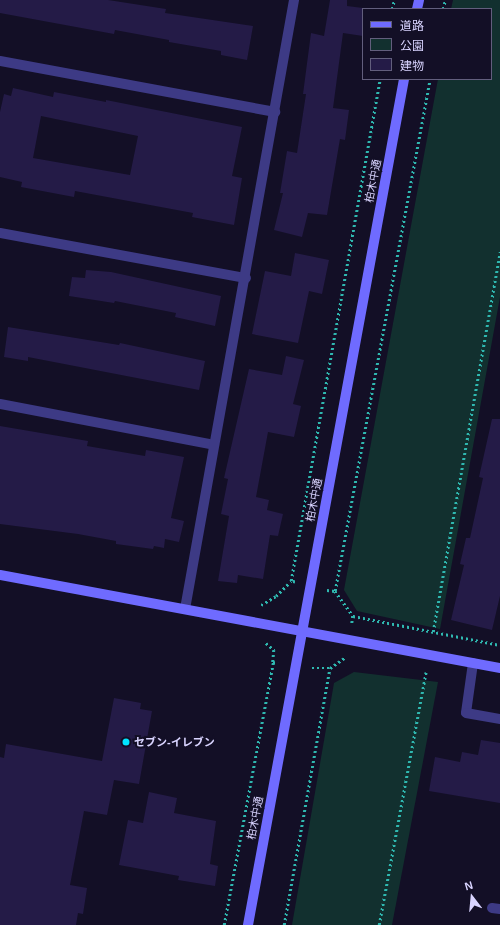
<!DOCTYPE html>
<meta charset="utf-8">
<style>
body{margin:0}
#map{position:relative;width:500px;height:925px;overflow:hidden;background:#130f26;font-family:Arial,"Noto Sans JP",sans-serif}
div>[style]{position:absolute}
.green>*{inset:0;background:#12302f}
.building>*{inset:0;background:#241b47}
.path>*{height:2.5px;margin-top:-1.25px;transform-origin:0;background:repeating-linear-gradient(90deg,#2fb8b0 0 2px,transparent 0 5px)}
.lane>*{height:10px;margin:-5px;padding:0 5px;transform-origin:5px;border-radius:5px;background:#3d3a85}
.street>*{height:10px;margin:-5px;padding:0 5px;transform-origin:5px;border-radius:5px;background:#3d3a85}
.secondary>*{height:10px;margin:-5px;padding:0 5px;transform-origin:5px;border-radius:5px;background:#6f6bff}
.dots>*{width:11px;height:11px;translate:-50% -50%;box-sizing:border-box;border:2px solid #130f26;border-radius:50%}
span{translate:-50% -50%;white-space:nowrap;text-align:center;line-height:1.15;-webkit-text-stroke:4px #130f26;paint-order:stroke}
.street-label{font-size:11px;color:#d9d4ff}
.poi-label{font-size:11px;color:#d9d4ff;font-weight:700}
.left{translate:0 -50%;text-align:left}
.legend{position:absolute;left:362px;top:8px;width:130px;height:72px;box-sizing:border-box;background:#130f26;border:1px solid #625e7d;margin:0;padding:5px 7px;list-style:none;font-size:12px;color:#d9d4ff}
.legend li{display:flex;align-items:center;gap:8px;height:20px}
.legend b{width:20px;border:1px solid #625e7d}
.north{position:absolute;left:452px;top:877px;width:40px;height:40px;-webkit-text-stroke:3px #130f26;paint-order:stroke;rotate:344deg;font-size:11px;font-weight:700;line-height:16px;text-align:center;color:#d9d4ff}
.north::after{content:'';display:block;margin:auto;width:14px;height:18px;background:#d9d4ff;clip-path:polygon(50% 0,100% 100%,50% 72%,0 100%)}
</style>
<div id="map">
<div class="green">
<div style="clip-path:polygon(453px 0,500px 0,500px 297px,440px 629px,357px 611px,344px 590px,438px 79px,491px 79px,491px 9px,451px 9px)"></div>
<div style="clip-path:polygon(354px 672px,438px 682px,392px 925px,292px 925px,334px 683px)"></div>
</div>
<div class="building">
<div style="clip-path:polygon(0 0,108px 0,166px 9px,165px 13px,253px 26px,247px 60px,221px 55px,221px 51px,169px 42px,169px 40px,115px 30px,114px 34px,0 13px)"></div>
<div style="clip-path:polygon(330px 0,347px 0,347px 6px,363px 8px,363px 36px,343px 33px,333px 108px,349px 110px,345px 140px,340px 139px,327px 215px,308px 213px,302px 237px,274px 230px,283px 193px,280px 193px,287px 151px,297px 153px,306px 94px,303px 94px,311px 33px,324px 36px)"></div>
<div style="clip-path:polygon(evenodd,13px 88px,53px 97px,54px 92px,106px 102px,106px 100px,242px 127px,232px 176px,242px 178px,234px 225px,192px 217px,193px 213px,75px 191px,74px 197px,21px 187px,22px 182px,0 177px,0 112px,4px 94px,11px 96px,13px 88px,41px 116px,138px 136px,130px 175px,33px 158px,41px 116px)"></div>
<div style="clip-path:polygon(295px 253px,329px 260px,322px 294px,309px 291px,298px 343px,252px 334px,265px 271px,291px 276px)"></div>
<div style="clip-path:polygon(86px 270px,111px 272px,221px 296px,215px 326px,175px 317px,176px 313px,115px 301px,114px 303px,69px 296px,72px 277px,85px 278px)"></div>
<div style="clip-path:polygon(8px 327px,119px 345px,120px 343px,205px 361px,199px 390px,28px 357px,28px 361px,4px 357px)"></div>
<div style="clip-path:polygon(286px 356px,304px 360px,293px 404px,301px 406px,294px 437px,268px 432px,256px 497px,269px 500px,267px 510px,283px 514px,278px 536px,270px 535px,263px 579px,238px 575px,237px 583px,218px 581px,229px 516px,221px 514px,228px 479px,224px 478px,249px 369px,282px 375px)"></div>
<div style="clip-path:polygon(492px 419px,500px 419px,500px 596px,492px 630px,451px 620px,464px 565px,460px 564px,466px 538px,470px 538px,483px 478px,479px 477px)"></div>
<div style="clip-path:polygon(0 426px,88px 441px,87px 446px,145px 456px,146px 450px,184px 457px,171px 518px,184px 521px,179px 542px,165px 539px,164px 548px,154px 546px,153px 549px,116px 544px,116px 541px,78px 534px,0 524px)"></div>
<div style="clip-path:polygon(114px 698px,141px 703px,140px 709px,152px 711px,139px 784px,114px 780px,107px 815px,84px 811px,70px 885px,87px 888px,83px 914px,78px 913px,76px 925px,0 925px,0 757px,4px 758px,6px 744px,102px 761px)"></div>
<div style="clip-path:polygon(481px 740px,500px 743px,500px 803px,429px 791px,435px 757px,460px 762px,462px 752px,478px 755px)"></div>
<div style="clip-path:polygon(149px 792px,177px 798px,174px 813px,216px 821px,210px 864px,218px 866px,215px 886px,178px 880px,179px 876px,119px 865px,128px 820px,143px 823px)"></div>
</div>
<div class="path">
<div style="left:392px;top:9px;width:9px;rotate:-77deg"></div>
<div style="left:443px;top:9px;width:9px;rotate:-77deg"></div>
<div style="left:295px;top:582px;width:4px;rotate:-166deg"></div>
<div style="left:291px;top:581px;width:510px;rotate:-79.95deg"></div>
<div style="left:327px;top:590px;width:8px;rotate:7deg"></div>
<div style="left:335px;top:591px;width:521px;rotate:-79.49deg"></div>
<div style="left:335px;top:591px;width:31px;rotate:54deg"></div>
<div style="left:353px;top:616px;width:7px;rotate:98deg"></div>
<div style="left:261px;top:605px;width:17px;rotate:-31deg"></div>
<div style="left:276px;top:596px;width:21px;rotate:-45deg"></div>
<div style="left:353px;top:616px;width:150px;rotate:11.2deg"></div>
<div style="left:433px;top:632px;width:386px;rotate:-80deg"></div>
<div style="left:266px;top:643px;width:11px;rotate:41deg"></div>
<div style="left:274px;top:650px;width:12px;rotate:95deg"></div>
<div style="left:273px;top:662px;width:5px;rotate:11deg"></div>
<div style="left:312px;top:668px;width:18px"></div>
<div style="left:330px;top:668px;width:19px;rotate:-35deg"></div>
<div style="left:224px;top:925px;width:268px;rotate:-79.4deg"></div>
<div style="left:284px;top:925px;width:261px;rotate:-79.9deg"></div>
<div style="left:379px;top:925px;width:257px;rotate:-79.5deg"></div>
</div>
<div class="lane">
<div style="left:473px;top:663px;width:50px;rotate:98deg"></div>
<div style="left:466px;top:713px;width:35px;rotate:10deg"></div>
<div style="left:492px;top:908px;width:8px;rotate:7deg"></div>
</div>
<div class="street">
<div style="left:0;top:61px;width:280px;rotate:10.5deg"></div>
<div style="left:0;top:233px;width:250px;rotate:10.4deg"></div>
<div style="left:0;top:404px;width:218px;rotate:10.8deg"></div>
<div style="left:185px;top:609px;width:619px;rotate:-79.85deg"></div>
</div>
<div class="secondary">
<div style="left:417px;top:9px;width:9px;rotate:-77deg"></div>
<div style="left:0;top:575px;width:509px;rotate:10.54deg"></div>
<div style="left:248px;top:925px;width:860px;rotate:-79.55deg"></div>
</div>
<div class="dots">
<div style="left:126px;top:742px;background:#00e5ff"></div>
</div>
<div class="street-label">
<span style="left:373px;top:181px;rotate:-79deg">柏木中通</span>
<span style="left:314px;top:500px;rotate:-79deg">柏木中通</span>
<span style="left:255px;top:818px;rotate:-79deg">柏木中通</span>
</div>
<div class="poi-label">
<span class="left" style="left:134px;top:742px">セブン-イレブン</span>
</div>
<ul class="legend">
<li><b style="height:5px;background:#6f6bff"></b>道路</li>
<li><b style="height:11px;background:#12302f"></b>公園</li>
<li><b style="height:11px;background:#241b47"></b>建物</li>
</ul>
<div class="north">N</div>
</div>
